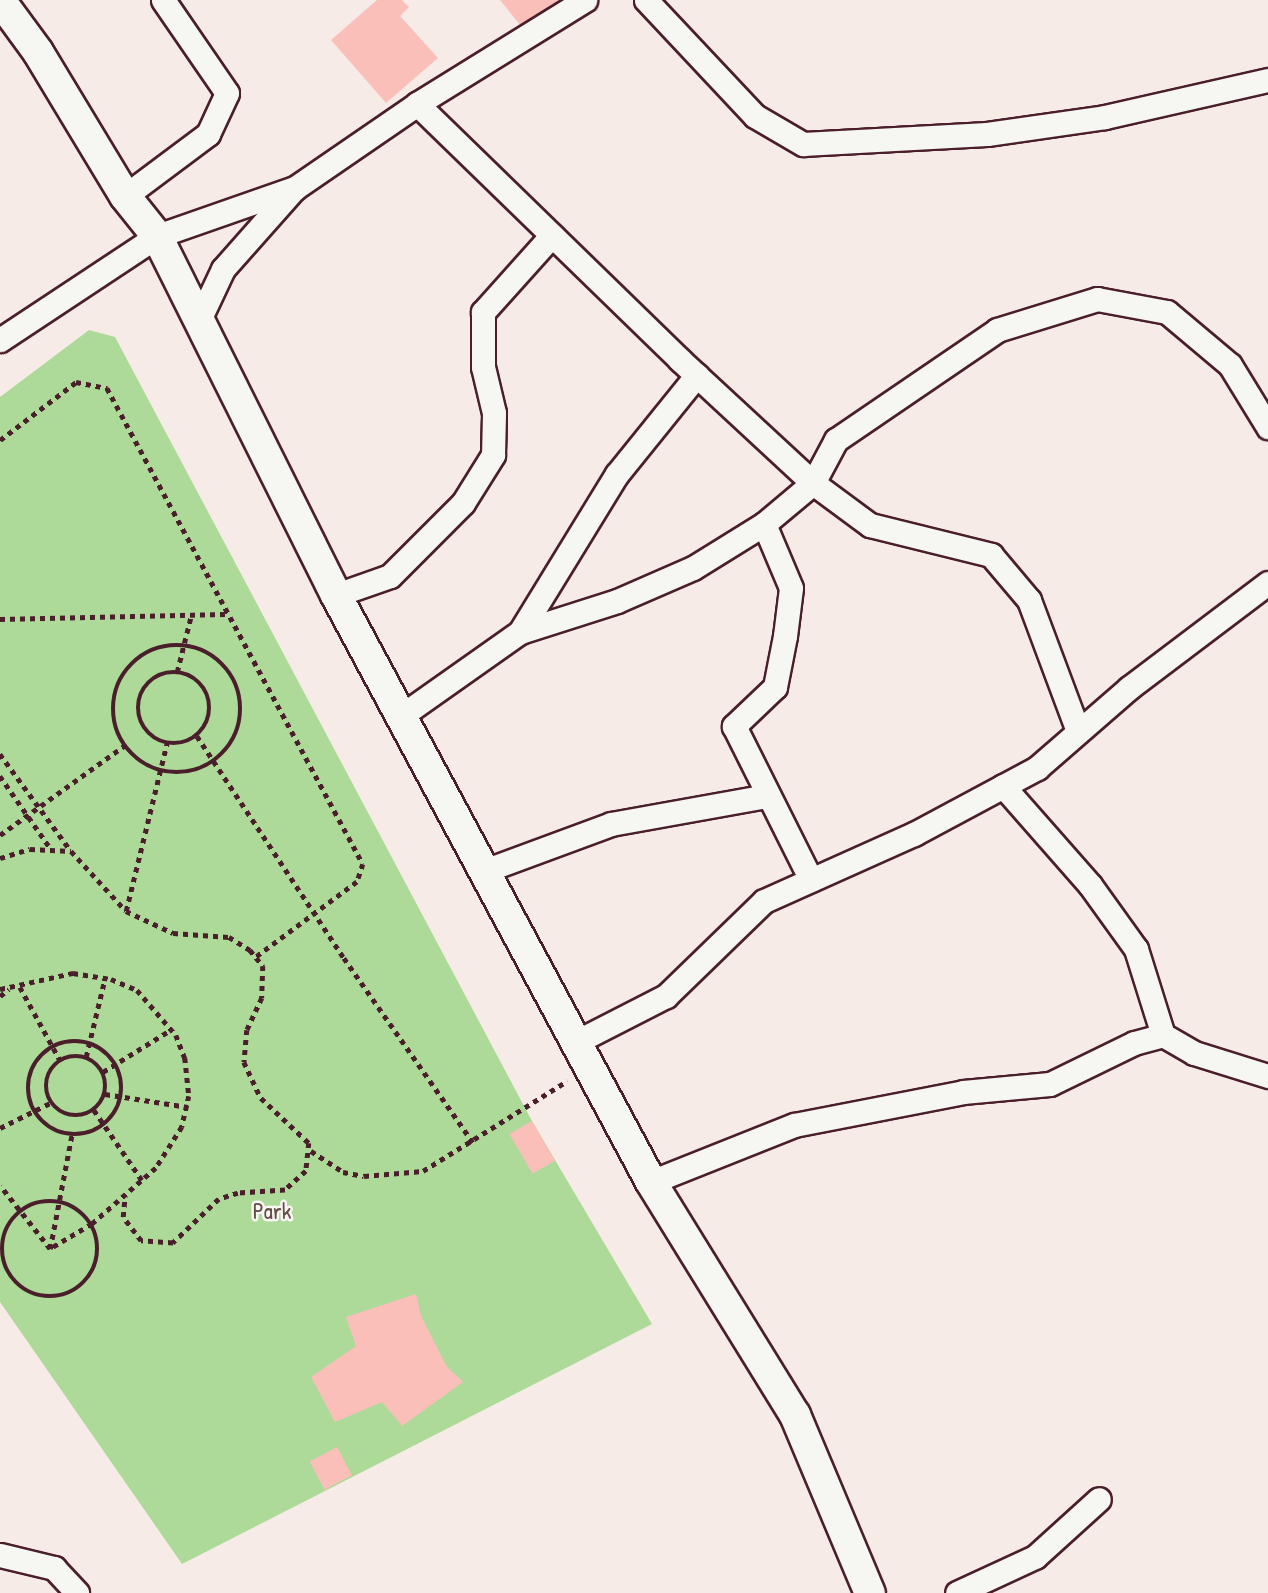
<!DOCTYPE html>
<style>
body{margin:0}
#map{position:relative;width:1268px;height:1593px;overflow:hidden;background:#f7ebe7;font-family:"Patrick Hand",sans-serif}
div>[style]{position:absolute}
.green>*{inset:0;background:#adda99}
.building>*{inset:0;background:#fbbfb9;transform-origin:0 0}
.path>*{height:4.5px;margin-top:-2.25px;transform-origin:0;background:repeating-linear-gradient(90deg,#4a1f2b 0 5px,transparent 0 10px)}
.path>.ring{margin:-2.25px;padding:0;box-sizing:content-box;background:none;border:4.5px solid #4a1f2b;border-radius:50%}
.roads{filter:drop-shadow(2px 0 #4a1f2b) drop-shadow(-2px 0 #4a1f2b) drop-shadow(0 2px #4a1f2b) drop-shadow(0 -2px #4a1f2b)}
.minor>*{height:23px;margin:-11.5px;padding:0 11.5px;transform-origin:11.5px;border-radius:11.5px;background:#f6f6f2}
.tertiary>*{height:30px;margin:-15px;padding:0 15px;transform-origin:15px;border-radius:15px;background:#f6f6f2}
span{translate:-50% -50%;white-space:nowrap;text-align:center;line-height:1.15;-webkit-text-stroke:5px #f6f6f2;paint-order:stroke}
.park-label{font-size:23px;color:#634e46}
</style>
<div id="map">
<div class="green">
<div style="clip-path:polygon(89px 330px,115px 337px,532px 1121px,652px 1324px,182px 1564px,0 1302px,0 397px)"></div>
</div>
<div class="building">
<div style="clip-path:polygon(377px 0,402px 0,409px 7px,400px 16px,438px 58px,386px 103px,331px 40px)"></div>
<div style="clip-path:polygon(500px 0,563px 0,525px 31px)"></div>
<div style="left:532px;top:1121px;width:46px;height:26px;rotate:60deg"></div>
<div style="clip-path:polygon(416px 1294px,421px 1316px,447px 1367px,463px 1382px,402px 1426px,382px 1402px,335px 1422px,311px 1377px,356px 1346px,346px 1317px)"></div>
<div style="left:337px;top:1447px;width:32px;height:31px;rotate:62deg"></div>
</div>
<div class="path">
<div style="left:0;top:440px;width:96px;rotate:-37.3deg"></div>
<div style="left:76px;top:382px;width:32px;rotate:11deg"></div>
<div style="left:107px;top:388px;width:540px;rotate:61.73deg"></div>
<div style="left:363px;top:864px;width:19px;rotate:108deg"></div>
<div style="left:357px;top:882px;width:126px;rotate:143.4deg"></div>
<div style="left:0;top:619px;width:225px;rotate:-1.3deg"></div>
<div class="ring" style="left:113px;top:645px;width:123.5px;height:123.5px"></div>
<div style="left:177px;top:672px;width:58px;rotate:-76deg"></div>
<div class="ring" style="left:138px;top:672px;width:67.5px;height:67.5px"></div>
<div style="left:197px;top:736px;width:266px;rotate:56.5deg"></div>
<div style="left:344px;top:958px;width:225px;rotate:55deg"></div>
<div style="left:0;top:754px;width:120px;rotate:53.8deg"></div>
<div style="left:71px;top:851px;width:81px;rotate:47.5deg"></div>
<div style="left:126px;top:911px;width:52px;rotate:25.1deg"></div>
<div style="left:173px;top:933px;width:56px;rotate:4.1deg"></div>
<div style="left:229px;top:937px;width:25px;rotate:32deg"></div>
<div style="left:250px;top:950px;width:21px;rotate:51deg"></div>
<div style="left:263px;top:966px;width:32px;rotate:92deg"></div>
<div style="left:262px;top:998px;width:35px;rotate:115deg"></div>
<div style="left:247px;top:1030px;width:32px;rotate:95deg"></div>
<div style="left:244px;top:1062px;width:40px;rotate:65deg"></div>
<div style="left:261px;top:1098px;width:66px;rotate:43.2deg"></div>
<div style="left:309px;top:1143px;width:28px;rotate:96deg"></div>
<div style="left:306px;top:1171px;width:28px;rotate:138deg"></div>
<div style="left:285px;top:1190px;width:47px;rotate:176.3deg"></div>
<div style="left:238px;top:1193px;width:20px;rotate:162deg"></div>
<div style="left:219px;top:1199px;width:64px;rotate:136.3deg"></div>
<div style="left:173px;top:1243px;width:32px;rotate:-176deg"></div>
<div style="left:141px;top:1241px;width:30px;rotate:-127deg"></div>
<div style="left:123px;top:1217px;width:21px;rotate:-85deg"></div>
<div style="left:0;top:776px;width:89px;rotate:55.1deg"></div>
<div style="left:0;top:835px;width:153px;rotate:-35.7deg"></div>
<div style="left:0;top:858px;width:31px;rotate:-17deg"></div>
<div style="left:30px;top:849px;width:41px;rotate:2.8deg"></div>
<div style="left:126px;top:911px;width:173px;rotate:-76.3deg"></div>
<div style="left:20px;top:987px;width:83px;rotate:61.3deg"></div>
<div style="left:0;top:989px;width:75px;rotate:-12.4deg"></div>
<div style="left:73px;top:973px;width:38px;rotate:9deg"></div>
<div style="left:111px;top:979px;width:28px;rotate:23deg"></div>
<div style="left:137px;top:990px;width:60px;rotate:49.1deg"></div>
<div style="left:176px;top:1035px;width:25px;rotate:69deg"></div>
<div style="left:185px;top:1058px;width:38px;rotate:84deg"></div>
<div style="left:189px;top:1096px;width:32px;rotate:103deg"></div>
<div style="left:182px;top:1127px;width:49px;rotate:122.4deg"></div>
<div style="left:156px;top:1168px;width:85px;rotate:138.8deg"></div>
<div style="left:92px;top:1224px;width:49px;rotate:149.2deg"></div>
<div style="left:50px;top:1249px;width:80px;rotate:-128.4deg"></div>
<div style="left:0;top:996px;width:11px;rotate:-38deg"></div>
<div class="ring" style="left:28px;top:1041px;width:89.5px;height:89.5px"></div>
<div class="ring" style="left:46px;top:1056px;width:55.5px;height:55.5px"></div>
<div style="left:86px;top:1057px;width:81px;rotate:-76.5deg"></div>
<div style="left:103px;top:1072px;width:81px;rotate:-31.9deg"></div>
<div style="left:105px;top:1094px;width:84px;rotate:8.9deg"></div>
<div style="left:94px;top:1110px;width:85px;rotate:55.6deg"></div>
<div style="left:0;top:1128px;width:56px;rotate:-26.6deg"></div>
<div style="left:311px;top:1151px;width:38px;rotate:33deg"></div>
<div style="left:343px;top:1172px;width:21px;rotate:11deg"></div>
<div style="left:364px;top:1176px;width:59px;rotate:-4.8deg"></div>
<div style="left:423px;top:1171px;width:170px;rotate:-32deg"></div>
<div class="ring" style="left:2px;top:1201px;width:91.5px;height:91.5px"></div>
<div style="left:50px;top:1249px;width:117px;rotate:-79.2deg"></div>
</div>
<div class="roads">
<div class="minor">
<div style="left:646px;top:0;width:159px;rotate:46.8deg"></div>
<div style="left:755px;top:116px;width:56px;rotate:30.3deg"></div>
<div style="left:803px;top:144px;width:184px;rotate:-3.1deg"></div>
<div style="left:987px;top:134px;width:119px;rotate:-8.2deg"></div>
<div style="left:1105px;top:117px;width:167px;rotate:-12.8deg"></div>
<div style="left:417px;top:104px;width:367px;rotate:44.2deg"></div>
<div style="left:680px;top:360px;width:181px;rotate:42.8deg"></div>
<div style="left:813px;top:483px;width:71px;rotate:36.4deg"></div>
<div style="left:870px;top:525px;width:125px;rotate:13.9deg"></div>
<div style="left:991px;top:555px;width:59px;rotate:49.8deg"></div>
<div style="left:1029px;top:600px;width:140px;rotate:69.5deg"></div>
<div style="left:125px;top:196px;width:104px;rotate:-36.8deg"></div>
<div style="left:208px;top:134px;width:45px;rotate:-65.1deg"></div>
<div style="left:227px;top:93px;width:113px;rotate:-124.5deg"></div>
<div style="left:199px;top:320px;width:56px;rotate:-64.8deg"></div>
<div style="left:223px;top:269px;width:106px;rotate:-48.5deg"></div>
<div style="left:0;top:340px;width:188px;rotate:-33.5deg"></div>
<div style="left:157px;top:236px;width:146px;rotate:-19.2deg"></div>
<div style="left:295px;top:188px;width:148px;rotate:-34.5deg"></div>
<div style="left:417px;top:104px;width:198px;rotate:-31.8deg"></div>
<div style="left:764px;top:524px;width:69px;rotate:67.1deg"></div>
<div style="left:791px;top:588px;width:48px;rotate:97.1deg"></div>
<div style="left:785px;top:636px;width:52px;rotate:101.1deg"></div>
<div style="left:775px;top:687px;width:57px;rotate:136.4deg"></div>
<div style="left:734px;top:726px;width:172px;rotate:63.4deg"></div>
<div style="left:336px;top:595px;width:57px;rotate:-19.4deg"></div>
<div style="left:390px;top:576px;width:103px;rotate:-45deg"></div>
<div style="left:463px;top:503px;width:57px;rotate:-58deg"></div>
<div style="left:493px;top:455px;width:42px;rotate:-88.6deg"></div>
<div style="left:494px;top:413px;width:47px;rotate:-103.4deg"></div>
<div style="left:483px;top:367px;width:55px;rotate:-90deg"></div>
<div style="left:483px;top:312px;width:103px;rotate:-48.1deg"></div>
<div style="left:520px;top:632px;width:102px;rotate:-17.7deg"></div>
<div style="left:617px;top:601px;width:83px;rotate:-23.5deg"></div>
<div style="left:693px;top:568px;width:84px;rotate:-31.8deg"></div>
<div style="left:764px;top:524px;width:64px;rotate:-39.9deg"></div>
<div style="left:813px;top:483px;width:49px;rotate:-61.9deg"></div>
<div style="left:836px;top:440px;width:195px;rotate:-34.3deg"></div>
<div style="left:997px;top:330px;width:105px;rotate:-17.2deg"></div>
<div style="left:1097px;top:299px;width:71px;rotate:10.5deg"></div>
<div style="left:1167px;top:312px;width:82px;rotate:40.1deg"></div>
<div style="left:1230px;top:365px;width:73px;rotate:58.5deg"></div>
<div style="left:401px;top:716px;width:146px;rotate:-35.2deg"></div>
<div style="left:520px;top:632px;width:185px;rotate:-58.5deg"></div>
<div style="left:617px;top:474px;width:127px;rotate:-51.1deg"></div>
<div style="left:1003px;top:786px;width:132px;rotate:48.7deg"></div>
<div style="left:1090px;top:885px;width:79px;rotate:54.3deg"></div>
<div style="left:1136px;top:949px;width:90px;rotate:72.6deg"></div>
<div style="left:1163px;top:1035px;width:36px;rotate:30deg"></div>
<div style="left:1194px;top:1053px;width:77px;rotate:17.3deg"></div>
<div style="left:484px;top:871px;width:135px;rotate:-20.3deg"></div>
<div style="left:611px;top:824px;width:158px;rotate:-10.2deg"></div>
<div style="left:576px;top:1042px;width:101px;rotate:-27.1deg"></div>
<div style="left:666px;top:996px;width:136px;rotate:-44.1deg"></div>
<div style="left:764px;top:901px;width:164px;rotate:-24.1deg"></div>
<div style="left:914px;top:834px;width:140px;rotate:-28.2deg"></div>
<div style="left:1037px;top:768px;width:122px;rotate:-41deg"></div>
<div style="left:1129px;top:688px;width:174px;rotate:-37.1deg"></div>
<div style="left:651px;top:1182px;width:154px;rotate:-21.7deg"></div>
<div style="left:794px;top:1125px;width:172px;rotate:-11deg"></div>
<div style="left:963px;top:1092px;width:87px;rotate:-5.3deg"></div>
<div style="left:1050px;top:1084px;width:93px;rotate:-26deg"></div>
<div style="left:1134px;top:1043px;width:30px;rotate:-15deg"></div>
<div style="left:0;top:1555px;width:56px;rotate:13.5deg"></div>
<div style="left:54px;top:1568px;width:34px;rotate:47deg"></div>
<div style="left:957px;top:1593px;width:86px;rotate:-24.8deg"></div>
<div style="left:1035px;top:1557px;width:86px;rotate:-42.2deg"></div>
</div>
<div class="tertiary">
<div style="left:0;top:0;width:64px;rotate:53.8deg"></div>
<div style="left:38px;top:52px;width:168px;rotate:58.9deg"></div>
<div style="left:125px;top:196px;width:51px;rotate:51.3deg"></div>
<div style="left:157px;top:236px;width:401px;rotate:63.5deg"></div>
<div style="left:336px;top:595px;width:666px;rotate:61.78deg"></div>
<div style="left:651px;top:1182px;width:274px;rotate:58.3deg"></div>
<div style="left:795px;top:1415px;width:193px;rotate:67.2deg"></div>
</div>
</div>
<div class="park-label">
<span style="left:272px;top:1211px">Park</span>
</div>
</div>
